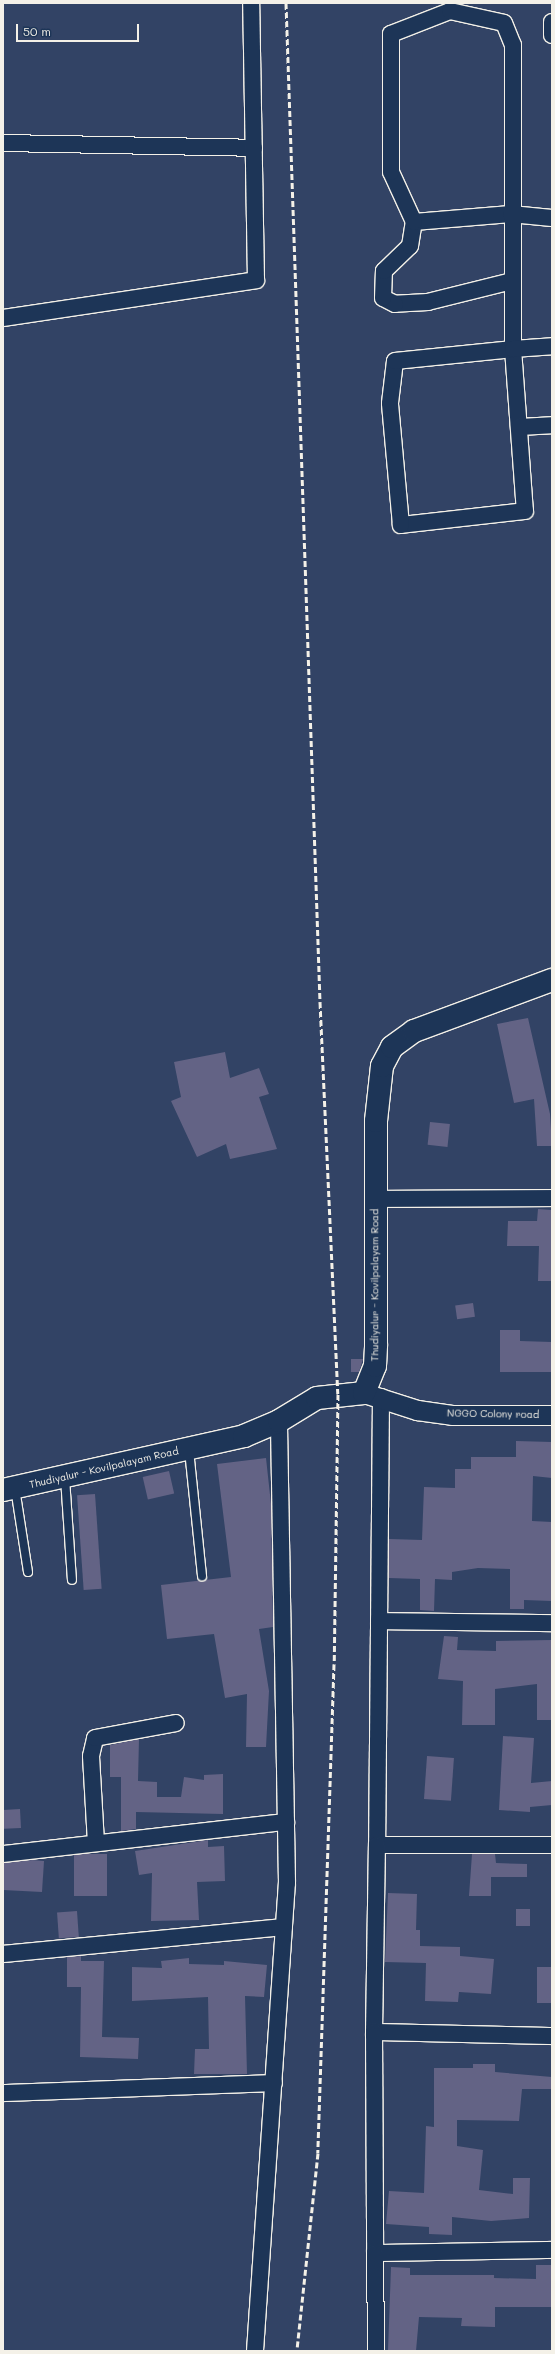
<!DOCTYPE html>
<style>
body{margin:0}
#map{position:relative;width:555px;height:2354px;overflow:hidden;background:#324365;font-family:Mali,sans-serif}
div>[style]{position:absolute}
.building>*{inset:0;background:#636385;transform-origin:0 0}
.roads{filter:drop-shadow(1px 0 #f4f1e8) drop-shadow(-1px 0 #f4f1e8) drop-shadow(0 1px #f4f1e8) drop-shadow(0 -1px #f4f1e8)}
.service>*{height:8px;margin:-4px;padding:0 4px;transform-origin:4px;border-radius:4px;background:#1d3557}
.minor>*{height:16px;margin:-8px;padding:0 8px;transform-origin:8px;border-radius:8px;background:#1d3557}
.tertiary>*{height:19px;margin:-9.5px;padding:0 9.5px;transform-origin:9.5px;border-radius:9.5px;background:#1d3557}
.secondary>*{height:22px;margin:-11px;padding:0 11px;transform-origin:11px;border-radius:11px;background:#1d3557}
.rail>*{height:3px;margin-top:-1.5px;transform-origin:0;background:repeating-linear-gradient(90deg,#f4f1e8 0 6px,transparent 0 9px)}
span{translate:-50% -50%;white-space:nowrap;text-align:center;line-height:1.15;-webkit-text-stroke:3px #1d3557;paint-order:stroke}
.street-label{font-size:10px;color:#f4f1e8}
.frame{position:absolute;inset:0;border:4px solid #f4f1e8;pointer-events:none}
.scale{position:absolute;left:16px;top:24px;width:123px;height:18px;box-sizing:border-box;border:2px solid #f4f1e8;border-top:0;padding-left:5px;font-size:12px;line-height:14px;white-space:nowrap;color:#f4f1e8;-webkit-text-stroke:3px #1d3557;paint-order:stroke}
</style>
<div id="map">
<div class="building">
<div style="clip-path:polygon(528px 1018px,550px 1114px,552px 1146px,537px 1146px,534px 1099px,514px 1103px,497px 1024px)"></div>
<div style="clip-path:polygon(225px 1052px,230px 1078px,259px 1068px,269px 1094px,259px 1097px,277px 1149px,230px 1159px,226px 1144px,197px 1157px,171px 1101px,181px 1097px,174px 1062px)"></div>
<div style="left:430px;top:1122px;width:20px;height:23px;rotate:6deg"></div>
<div style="clip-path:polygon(538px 1209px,552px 1210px,552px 1281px,538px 1281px,539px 1246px,507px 1246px,508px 1221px,537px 1221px)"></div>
<div style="left:473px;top:1303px;width:14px;height:18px;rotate:82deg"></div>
<div style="clip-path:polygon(500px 1330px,520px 1330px,520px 1341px,552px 1342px,552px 1372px,500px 1372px)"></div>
<div style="clip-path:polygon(351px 1359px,363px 1359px,359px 1372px,351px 1372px)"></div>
<div style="clip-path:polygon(516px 1441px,552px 1442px,552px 1478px,533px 1476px,532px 1521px,552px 1522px,552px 1601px,524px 1600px,524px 1609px,510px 1609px,510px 1569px,478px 1568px,452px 1572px,452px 1580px,435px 1579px,434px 1611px,420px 1610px,420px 1579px,389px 1578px,389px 1539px,422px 1540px,424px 1487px,455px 1488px,455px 1469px,471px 1469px,471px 1457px,516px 1457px)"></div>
<div style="clip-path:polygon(266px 1458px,271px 1504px,273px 1627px,259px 1629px,269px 1691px,266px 1747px,246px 1747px,247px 1694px,225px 1698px,214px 1634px,167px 1639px,161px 1585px,231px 1577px,217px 1464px)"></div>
<div style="left:169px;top:1471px;width:23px;height:27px;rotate:77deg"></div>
<div style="left:95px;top:1494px;width:95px;height:18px;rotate:86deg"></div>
<div style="clip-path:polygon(444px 1636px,458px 1637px,457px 1650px,496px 1651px,496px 1641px,552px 1640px,552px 1720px,537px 1720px,537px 1684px,495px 1689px,495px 1725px,462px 1725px,463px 1681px,438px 1679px)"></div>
<div style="clip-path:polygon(503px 1736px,534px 1738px,531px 1783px,552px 1781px,552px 1805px,530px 1807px,530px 1812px,499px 1810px)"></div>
<div style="clip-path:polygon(139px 1739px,138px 1781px,157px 1782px,157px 1797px,181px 1797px,184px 1777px,204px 1780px,204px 1775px,223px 1774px,223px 1814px,136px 1812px,136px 1829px,121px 1831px,121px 1777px,110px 1777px,110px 1745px)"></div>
<div style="left:427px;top:1756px;width:27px;height:43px;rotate:4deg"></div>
<div style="left:20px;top:1809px;width:19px;height:17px;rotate:87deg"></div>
<div style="clip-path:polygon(208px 1840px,208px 1847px,224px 1846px,225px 1881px,197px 1882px,199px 1920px,151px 1921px,152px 1873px,139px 1875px,135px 1851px)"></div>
<div style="left:107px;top:1854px;width:42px;height:33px;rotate:90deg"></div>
<div style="clip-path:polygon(472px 1854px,495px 1854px,496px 1863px,527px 1864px,527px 1877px,491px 1877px,491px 1896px,469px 1896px)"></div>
<div style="clip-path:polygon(32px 1860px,44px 1861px,42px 1892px,3px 1890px,3px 1863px)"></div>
<div style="clip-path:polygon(388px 1893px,417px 1894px,416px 1930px,420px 1930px,420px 1946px,460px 1947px,460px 1956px,494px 1959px,491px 1994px,459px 1992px,458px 2002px,425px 2001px,426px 1963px,385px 1962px)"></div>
<div style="left:516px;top:1909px;width:14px;height:17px"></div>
<div style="left:77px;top:1911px;width:26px;height:20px;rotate:86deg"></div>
<div style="clip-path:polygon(81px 1956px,81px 1961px,104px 1961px,102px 2037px,139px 2038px,138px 2059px,80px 2057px,81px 1987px,67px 1987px,67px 1957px)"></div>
<div style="clip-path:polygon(189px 1958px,189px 1964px,224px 1965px,224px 1961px,267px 1965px,264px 1997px,245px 1996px,247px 2074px,194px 2074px,195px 2049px,209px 2049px,208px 1997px,132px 2001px,132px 1967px,162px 1968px,161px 1961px)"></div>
<div style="left:537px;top:1967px;width:15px;height:36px"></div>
<div style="clip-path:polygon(473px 2064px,495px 2064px,495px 2072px,552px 2077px,552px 2089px,522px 2089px,519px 2121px,457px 2120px,457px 2146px,483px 2150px,479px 2190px,513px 2194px,513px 2178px,530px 2178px,529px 2218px,491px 2221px,452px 2217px,452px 2235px,429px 2234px,429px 2227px,386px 2224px,389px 2191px,424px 2193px,426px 2126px,434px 2127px,434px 2068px,473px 2068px)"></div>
<div style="clip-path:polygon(536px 2265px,552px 2265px,552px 2307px,495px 2307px,495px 2327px,461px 2326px,462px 2318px,419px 2317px,416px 2351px,388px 2350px,391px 2267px,410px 2268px,410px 2275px,494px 2275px,494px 2278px,536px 2279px)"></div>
</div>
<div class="roads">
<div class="service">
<div style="left:189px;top:1450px;width:127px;rotate:84.1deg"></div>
<div style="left:65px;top:1478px;width:102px;rotate:86.1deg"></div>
<div style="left:15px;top:1488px;width:85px;rotate:81.2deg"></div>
</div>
<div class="minor">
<div style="left:552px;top:22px;width:13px;rotate:90deg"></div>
<div style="left:3px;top:143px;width:251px;rotate:1.1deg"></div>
<div style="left:414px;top:222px;width:97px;rotate:-4.7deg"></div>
<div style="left:511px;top:214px;width:41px;rotate:5.6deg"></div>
<div style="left:512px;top:281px;width:87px;rotate:166deg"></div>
<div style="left:428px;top:302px;width:33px;rotate:177deg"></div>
<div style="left:395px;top:304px;width:13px;rotate:-153deg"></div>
<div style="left:383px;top:298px;width:27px;rotate:-88deg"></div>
<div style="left:384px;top:271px;width:36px;rotate:-44deg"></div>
<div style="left:410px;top:246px;width:24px;rotate:-81deg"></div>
<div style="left:414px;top:222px;width:55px;rotate:-114.7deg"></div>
<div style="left:391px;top:172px;width:138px;rotate:-90deg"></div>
<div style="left:391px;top:34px;width:63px;rotate:-21.3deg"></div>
<div style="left:450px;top:11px;width:55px;rotate:12.5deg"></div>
<div style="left:504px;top:23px;width:24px;rotate:68deg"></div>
<div style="left:513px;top:45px;width:304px;rotate:90deg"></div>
<div style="left:513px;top:349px;width:162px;rotate:85.8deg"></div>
<div style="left:525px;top:511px;width:125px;rotate:173.6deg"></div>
<div style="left:401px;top:525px;width:122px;rotate:-95.2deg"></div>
<div style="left:390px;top:403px;width:42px;rotate:-83.2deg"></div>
<div style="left:395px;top:361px;width:119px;rotate:-5.8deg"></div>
<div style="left:513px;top:349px;width:39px;rotate:-4deg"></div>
<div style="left:3px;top:318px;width:256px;rotate:-8.5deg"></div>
<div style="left:256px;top:280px;width:277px;rotate:-91deg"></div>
<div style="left:519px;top:427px;width:33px;rotate:-3deg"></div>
<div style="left:376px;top:1199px;width:176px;rotate:-0.3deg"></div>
<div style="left:381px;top:1397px;width:448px;rotate:90.5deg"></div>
<div style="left:377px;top:1845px;width:175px"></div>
<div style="left:379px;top:1621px;width:173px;rotate:0.7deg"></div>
<div style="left:96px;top:1843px;width:87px;rotate:-93.3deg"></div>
<div style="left:91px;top:1756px;width:18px;rotate:-77deg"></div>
<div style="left:95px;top:1738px;width:82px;rotate:-10.5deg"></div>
<div style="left:3px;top:1854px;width:285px;rotate:-6.5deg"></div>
<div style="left:3px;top:1954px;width:282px;rotate:-5.5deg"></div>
<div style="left:374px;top:2032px;width:187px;rotate:-89.1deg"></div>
<div style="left:552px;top:2036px;width:178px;rotate:-178.7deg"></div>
<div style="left:374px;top:2032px;width:221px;rotate:89.7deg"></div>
<div style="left:375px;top:2253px;width:177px;rotate:-1deg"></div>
<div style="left:3px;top:2093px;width:271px;rotate:-2.1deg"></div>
<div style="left:375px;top:2253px;width:98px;rotate:89.4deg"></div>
<div style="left:255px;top:2351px;width:469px;rotate:-86.1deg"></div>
<div style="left:287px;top:1883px;width:462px;rotate:-91deg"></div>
</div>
<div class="tertiary">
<div style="left:364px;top:1393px;width:56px;rotate:17.8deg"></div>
<div style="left:417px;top:1410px;width:35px;rotate:8deg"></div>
<div style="left:452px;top:1415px;width:100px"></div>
</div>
<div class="secondary">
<div style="left:3px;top:1490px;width:247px;rotate:-12.6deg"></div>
<div style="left:244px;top:1436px;width:38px;rotate:-23deg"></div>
<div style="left:279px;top:1421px;width:44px;rotate:-31.2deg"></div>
<div style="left:317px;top:1398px;width:47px;rotate:-6.1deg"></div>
<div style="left:364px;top:1393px;width:29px;rotate:-68deg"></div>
<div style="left:375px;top:1366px;width:22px;rotate:-87deg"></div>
<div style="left:376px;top:1344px;width:223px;rotate:-90deg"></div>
<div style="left:376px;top:1121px;width:55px;rotate:-83.8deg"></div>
<div style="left:382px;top:1066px;width:21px;rotate:-62deg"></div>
<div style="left:392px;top:1047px;width:27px;rotate:-36deg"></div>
<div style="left:414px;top:1031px;width:147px;rotate:-20.3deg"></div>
</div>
</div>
<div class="rail">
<div style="left:286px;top:3px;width:1000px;rotate:88.05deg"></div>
<div style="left:320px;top:1002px;width:392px;rotate:87.4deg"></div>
<div style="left:338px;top:1394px;width:270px;rotate:90.8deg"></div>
<div style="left:334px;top:1664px;width:489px;rotate:91.9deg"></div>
<div style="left:318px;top:2153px;width:199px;rotate:96.1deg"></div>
</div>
<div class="street-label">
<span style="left:375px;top:1285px;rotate:-90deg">Thudiyalur - Kovilpalayam Road</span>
<span style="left:493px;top:1414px;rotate:1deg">NGGO Colony road</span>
<span style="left:104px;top:1468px;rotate:-13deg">Thudiyalur - Kovilpalayam Road</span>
</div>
<div class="frame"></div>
<div class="scale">50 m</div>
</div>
